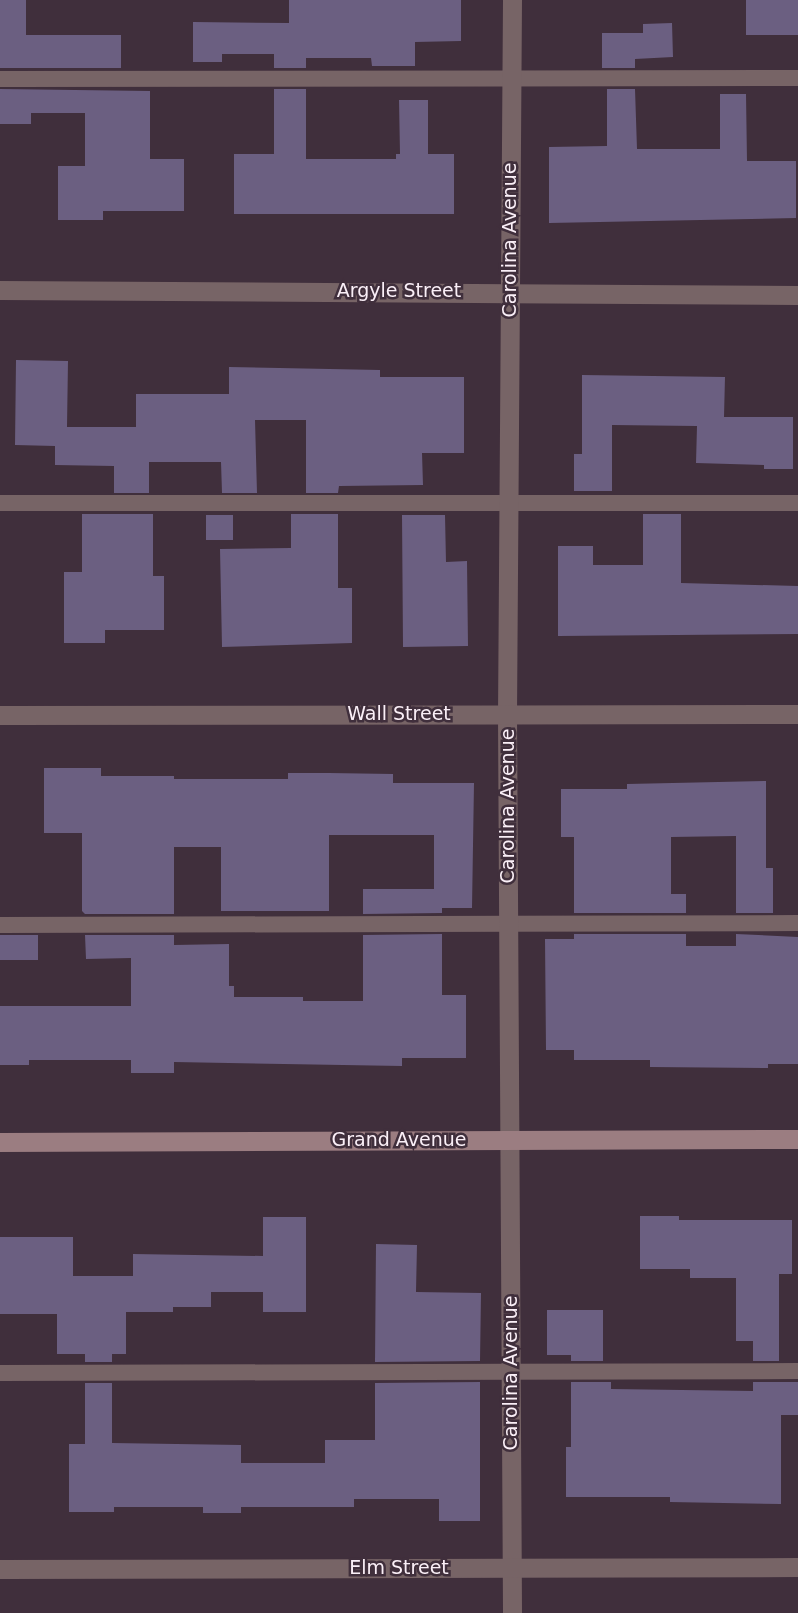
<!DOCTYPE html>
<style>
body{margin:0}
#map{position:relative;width:798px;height:1613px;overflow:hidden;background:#402f3c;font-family:"DejaVu Sans",sans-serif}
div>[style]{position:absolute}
.building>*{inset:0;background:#6b5f81;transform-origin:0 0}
.service>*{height:16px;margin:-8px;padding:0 8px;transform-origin:8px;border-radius:8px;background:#776466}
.minor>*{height:19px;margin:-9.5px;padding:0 9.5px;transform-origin:9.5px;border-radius:9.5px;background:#776466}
.secondary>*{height:19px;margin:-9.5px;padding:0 9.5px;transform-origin:9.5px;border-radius:9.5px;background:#9b7d81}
span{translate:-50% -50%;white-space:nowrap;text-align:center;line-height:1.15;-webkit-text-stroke:5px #402f3c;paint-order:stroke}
.street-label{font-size:19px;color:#faeff7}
</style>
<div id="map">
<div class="building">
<div style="clip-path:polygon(0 0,26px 0,26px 35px,121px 35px,121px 68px,0 68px)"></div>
<div style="clip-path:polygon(289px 0,461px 0,461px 41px,415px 42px,415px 66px,372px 66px,371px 58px,306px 58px,306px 68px,274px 68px,274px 54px,222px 54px,222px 62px,193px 62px,193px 22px,289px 23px)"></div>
<div style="left:746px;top:0;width:52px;height:35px"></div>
<div style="clip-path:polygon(672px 23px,673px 57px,635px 59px,635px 68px,602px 68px,602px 33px,643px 33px,643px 24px)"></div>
<div style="clip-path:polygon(0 89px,150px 91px,150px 159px,184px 159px,184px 211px,103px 211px,103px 220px,58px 220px,58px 166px,85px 166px,85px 113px,31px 113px,31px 124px,0 124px)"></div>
<div style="clip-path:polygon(274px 89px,306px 89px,306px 159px,396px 159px,396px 154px,400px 154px,399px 100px,428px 100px,428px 154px,454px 154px,454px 214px,234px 214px,234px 154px,274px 154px)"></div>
<div style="clip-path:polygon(607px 89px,635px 89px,637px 149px,720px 149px,720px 94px,746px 94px,747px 161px,796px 161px,796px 218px,549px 223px,549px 147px,607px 146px)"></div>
<div style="clip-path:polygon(16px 360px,68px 361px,67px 427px,136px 427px,136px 394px,229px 394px,229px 367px,380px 370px,380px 377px,464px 377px,464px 453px,422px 453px,423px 485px,339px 486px,338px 493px,306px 493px,306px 420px,255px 420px,257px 493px,222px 493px,221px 462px,149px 462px,149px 493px,114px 493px,114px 466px,55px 465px,55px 446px,15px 445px)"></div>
<div style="clip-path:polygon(582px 375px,725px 377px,724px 417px,793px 417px,793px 469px,764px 469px,764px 465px,696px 463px,697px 426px,612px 425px,612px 491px,574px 491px,574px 454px,582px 454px)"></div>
<div style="clip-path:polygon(82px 514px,153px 514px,153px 576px,164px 576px,164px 630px,105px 630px,105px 643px,64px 643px,64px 572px,82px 572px)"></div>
<div style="clip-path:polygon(291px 514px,338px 514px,338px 588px,352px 588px,352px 643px,222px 647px,220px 549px,291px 548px)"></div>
<div style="clip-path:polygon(643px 514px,681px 514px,681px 583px,798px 586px,798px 634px,558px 636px,558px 546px,593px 546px,593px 565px,643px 565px)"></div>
<div style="left:206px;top:515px;width:27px;height:25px"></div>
<div style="clip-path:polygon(402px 515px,445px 515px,446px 562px,467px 561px,468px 646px,403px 647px)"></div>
<div style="clip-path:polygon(44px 768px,101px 768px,101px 776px,174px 776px,174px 779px,288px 779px,288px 773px,329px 773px,393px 774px,393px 783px,474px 783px,472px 908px,442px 908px,442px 913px,363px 914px,363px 889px,434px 889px,434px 835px,329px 835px,329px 911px,221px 911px,221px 847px,174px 847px,174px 914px,85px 914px,82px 911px,82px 833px,44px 833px)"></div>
<div style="clip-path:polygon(766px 781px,766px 868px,773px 868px,773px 913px,736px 913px,736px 836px,671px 837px,671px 894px,686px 894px,686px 913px,574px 913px,574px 837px,561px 837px,561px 789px,627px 789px,627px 784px)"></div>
<div style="clip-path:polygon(442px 934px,442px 995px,466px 995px,466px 1058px,402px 1058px,402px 1066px,174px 1062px,174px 1073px,131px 1073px,131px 1060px,29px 1060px,29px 1065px,0 1065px,0 1006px,131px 1006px,131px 958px,86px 959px,85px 935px,174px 935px,174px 945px,229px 944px,229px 986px,234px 986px,234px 997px,303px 997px,303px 1001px,363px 1001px,363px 935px)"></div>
<div style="clip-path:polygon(574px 934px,686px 934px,686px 946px,736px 946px,736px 934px,798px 937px,798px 1064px,768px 1064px,768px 1068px,650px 1067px,650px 1060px,574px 1060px,574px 1050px,546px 1050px,545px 939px,574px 939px)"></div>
<div style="left:0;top:935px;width:38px;height:25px"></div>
<div style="clip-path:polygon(640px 1216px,679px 1216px,679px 1220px,792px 1220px,792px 1274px,779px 1274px,779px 1361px,753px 1361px,753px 1341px,736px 1341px,736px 1278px,690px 1278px,690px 1269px,640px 1269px)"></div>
<div style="clip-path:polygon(263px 1217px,306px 1217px,306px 1312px,263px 1312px,263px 1292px,211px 1292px,211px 1307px,173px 1307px,173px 1312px,126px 1312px,126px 1354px,112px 1354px,112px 1362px,85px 1362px,85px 1354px,57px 1354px,57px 1314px,0 1314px,0 1237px,73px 1237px,73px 1276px,133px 1276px,133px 1254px,263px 1256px)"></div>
<div style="clip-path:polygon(376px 1244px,417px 1245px,416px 1292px,481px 1293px,480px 1361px,375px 1362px)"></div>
<div style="clip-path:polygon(547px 1310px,603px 1310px,603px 1361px,571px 1361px,571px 1355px,547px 1355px)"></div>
<div style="clip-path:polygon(480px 1382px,480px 1521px,439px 1521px,439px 1499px,354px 1499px,354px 1507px,241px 1507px,241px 1513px,203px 1513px,203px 1507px,114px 1507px,114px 1512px,69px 1512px,69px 1444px,85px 1444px,85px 1383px,112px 1383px,112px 1443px,241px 1445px,241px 1463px,325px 1463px,325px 1440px,375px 1440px,375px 1383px)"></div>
<div style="clip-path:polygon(571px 1382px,611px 1382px,611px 1389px,753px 1391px,753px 1382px,798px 1382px,798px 1415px,781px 1415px,781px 1504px,670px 1502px,670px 1497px,566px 1497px,566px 1447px,571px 1447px)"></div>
</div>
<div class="service">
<div style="left:0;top:79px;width:798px;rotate:-0.07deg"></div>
<div style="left:0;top:503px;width:798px"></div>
<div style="left:0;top:925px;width:798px;rotate:-0.14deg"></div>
<div style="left:0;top:1373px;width:798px;rotate:-0.14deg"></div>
</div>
<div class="minor">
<div style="left:512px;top:0;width:714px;rotate:90.4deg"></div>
<div style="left:507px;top:714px;width:899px;rotate:89.68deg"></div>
<div style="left:0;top:290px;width:798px;rotate:0.36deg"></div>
<div style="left:0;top:715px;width:798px;rotate:-0.07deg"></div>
<div style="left:0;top:1569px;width:798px;rotate:-0.14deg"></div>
</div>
<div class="secondary">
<div style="left:0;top:1142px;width:798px;rotate:-0.22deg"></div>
</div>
<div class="street-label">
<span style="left:510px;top:240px;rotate:-90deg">Carolina Avenue</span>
<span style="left:399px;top:291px">Argyle Street</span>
<span style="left:399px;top:714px">Wall Street</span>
<span style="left:508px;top:806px;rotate:-90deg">Carolina Avenue</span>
<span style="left:399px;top:1140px">Grand Avenue</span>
<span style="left:511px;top:1373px;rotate:-90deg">Carolina Avenue</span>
<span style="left:399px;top:1568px">Elm Street</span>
</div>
</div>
